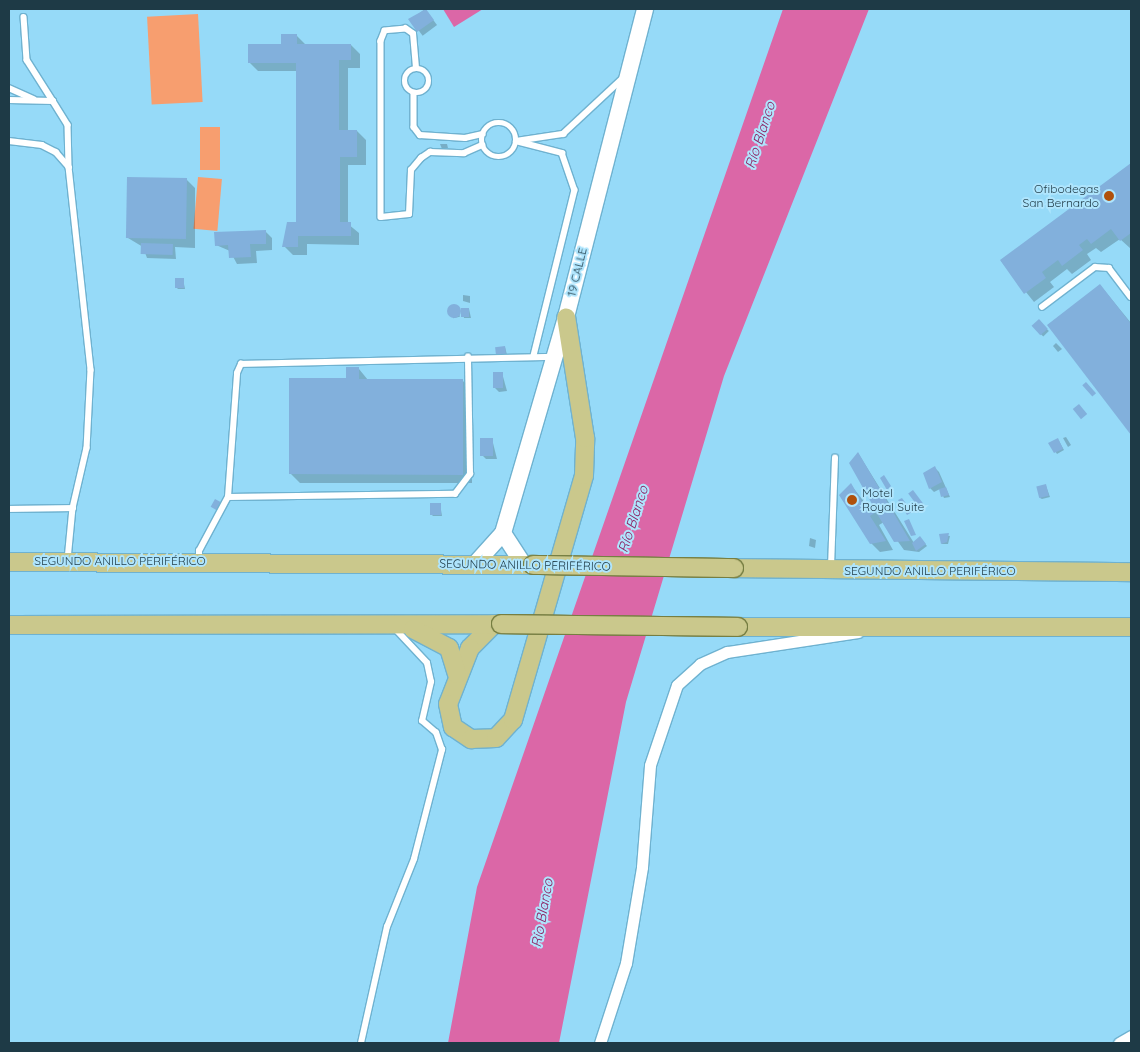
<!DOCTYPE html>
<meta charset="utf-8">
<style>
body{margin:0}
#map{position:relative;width:1140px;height:1052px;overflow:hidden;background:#96daf8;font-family:Quicksand,sans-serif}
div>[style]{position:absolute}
.green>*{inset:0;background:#f79e6f;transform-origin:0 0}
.water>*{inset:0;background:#db67a7}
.shadow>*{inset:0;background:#0003;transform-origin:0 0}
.building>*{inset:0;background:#82b0dc;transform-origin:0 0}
.round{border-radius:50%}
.roads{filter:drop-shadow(1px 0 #6fb2d0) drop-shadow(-1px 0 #6fb2d0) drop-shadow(0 1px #6fb2d0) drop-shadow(0 -1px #6fb2d0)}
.service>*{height:5.5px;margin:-2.75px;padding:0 2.75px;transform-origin:2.75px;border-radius:2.75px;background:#fff}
.service>.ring{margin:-2.75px;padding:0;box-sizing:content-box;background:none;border:5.5px solid #fff;border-radius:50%}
.minor>*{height:11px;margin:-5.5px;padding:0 5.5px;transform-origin:5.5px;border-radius:5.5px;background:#fff}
.secondary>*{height:16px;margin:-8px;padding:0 8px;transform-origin:8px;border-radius:8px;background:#fff}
.primary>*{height:18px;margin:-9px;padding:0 9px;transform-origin:9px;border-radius:9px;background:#cac88c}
.bridges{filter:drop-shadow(1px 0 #767e42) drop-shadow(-1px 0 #767e42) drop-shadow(0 1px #767e42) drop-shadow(0 -1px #767e42)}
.primary-bridge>*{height:18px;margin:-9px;padding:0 9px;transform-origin:9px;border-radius:9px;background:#cac88c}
.dots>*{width:14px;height:14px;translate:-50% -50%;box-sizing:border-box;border:2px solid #afe5fd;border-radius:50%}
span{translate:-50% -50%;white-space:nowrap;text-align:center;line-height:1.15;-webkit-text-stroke:4px #afe5fd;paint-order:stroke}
.poi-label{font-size:12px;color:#1e3a46}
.right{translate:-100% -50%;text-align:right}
.left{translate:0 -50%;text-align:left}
.street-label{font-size:12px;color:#1e3a46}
.water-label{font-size:14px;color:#8d2363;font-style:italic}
.frame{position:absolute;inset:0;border:10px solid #1e3a46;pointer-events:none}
</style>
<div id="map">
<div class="green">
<div style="left:198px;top:14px;width:88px;height:51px;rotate:87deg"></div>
<div style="left:200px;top:127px;width:20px;height:43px"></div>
<div style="left:198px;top:177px;width:24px;height:52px;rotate:5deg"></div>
</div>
<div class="water">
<div style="clip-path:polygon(443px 9px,483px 9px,454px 27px)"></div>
<div style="clip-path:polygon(783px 9px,869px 9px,724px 376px,626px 702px,559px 1043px,448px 1043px,477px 887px)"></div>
</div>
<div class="shadow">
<div style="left:425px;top:9px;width:20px;height:18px;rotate:53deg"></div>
<div style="clip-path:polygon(297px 36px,306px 45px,351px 45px,360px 54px,360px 68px,348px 68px,348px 131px,357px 131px,366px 140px,366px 165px,348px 165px,348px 224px,359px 233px,359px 245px,307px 244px,307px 255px,293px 255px,284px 246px,298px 223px,298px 71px,258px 71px,249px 62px)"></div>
<div style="clip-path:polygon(440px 144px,447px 144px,448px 148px,442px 149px)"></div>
<div style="clip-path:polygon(1131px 164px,1131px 249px,1120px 239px,1101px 252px,1096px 248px,1087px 254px,1091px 260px,1072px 274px,1067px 269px,1050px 282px,1054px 287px,1034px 302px,1001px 261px)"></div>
<div style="clip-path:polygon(186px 179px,195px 188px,195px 248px,175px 247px,176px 259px,147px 258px,143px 247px,128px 238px)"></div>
<div style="clip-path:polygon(265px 231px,272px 238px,272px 250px,256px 251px,257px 263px,237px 264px,230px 251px,216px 245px)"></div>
<div style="clip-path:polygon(183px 279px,185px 289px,178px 289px,176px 287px)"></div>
<div style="clip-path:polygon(1100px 285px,1131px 323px,1131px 433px,1048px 325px)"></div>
<div style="clip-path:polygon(463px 295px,470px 296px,470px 303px,463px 301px)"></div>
<div style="left:458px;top:307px;width:10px;height:7px;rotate:79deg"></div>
<div style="clip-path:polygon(469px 309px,471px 318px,464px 318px,463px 312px)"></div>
<div style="left:1039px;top:321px;width:14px;height:8px;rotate:45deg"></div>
<div style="clip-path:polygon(1056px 343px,1062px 349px,1058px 352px,1053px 346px)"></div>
<div style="clip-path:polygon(505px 347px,507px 355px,499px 356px,497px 354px)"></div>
<div style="clip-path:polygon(359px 369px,368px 380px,462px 380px,471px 389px,472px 483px,300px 483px,291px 474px,347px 379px)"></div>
<div style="clip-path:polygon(502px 373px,507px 391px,499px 392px,495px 388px)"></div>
<div style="clip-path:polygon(1066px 437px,1071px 445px,1068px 447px,1063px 438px)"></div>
<div style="clip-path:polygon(492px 439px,497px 459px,486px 459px,482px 455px)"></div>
<div style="clip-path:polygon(1059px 441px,1064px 450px,1057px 454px,1050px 443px)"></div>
<div style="clip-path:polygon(858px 453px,914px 543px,922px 540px,927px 546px,919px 552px,904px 550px,884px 522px,879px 525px,893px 550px,880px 552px,871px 543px,851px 485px,869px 508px,874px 505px)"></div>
<div style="clip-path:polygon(935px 468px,939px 472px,950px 497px,944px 498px,940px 489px,934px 492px,930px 488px,924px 474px)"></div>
<div style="clip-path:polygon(1046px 486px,1050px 497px,1042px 499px,1040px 498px)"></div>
<div style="clip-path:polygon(440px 504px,442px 516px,433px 516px,431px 514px)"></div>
<div style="clip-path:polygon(941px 535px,950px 536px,948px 544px,942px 544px)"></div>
<div style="clip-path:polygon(810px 538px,816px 540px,815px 548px,809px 546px)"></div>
</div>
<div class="building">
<div style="clip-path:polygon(426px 9px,434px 20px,417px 32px,408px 19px)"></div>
<div style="clip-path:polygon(281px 34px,297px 34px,297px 44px,351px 44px,351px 60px,339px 60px,339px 130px,357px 130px,357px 157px,340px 157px,340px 222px,351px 222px,351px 236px,298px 236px,298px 247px,282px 247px,287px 222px,296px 222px,296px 63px,248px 63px,248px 44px,281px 44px)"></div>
<div style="clip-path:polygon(1131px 163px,1131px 233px,1120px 241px,1111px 229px,1091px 244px,1087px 239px,1079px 245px,1083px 250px,1062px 266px,1058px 260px,1042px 272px,1046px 278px,1024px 294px,1000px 260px)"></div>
<div style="left:127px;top:177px;width:60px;height:61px;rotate:1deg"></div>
<div style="clip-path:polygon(266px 230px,266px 244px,250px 244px,251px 257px,229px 258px,228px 245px,215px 246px,214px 232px)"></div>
<div style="left:141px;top:243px;width:32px;height:11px;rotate:2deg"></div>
<div style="left:175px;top:278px;width:9px;height:10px"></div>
<div style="clip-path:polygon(1100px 284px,1131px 324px,1131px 435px,1047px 325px)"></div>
<div class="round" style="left:447px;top:304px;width:14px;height:14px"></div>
<div style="left:461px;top:308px;width:8px;height:9px"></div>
<div style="left:1039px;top:319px;width:13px;height:10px;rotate:48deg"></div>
<div style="left:505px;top:346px;width:8px;height:10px;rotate:83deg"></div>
<div style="clip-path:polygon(346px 367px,359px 367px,359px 379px,463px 379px,463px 475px,289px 474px,289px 378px,346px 378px)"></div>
<div style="left:493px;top:372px;width:10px;height:16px"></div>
<div style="left:1086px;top:382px;width:15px;height:5px;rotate:48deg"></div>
<div style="left:1079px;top:404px;width:13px;height:8px;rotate:51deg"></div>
<div style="left:480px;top:438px;width:13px;height:18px"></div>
<div style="clip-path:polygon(1058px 438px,1063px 449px,1054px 453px,1048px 443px)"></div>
<div style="clip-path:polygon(858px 452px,910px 541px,894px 542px,876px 512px,870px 516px,886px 541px,870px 544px,839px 495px,851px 483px,866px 509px,872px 504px,849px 463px)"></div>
<div style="clip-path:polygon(935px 466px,942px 482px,929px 489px,923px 473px)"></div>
<div style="clip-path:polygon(884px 475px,891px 486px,887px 490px,880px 478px)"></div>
<div style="left:1046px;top:484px;width:12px;height:10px;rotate:76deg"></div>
<div style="clip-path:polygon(946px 487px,949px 495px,941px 497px,939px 489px)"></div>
<div style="left:913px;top:490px;width:20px;height:6px;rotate:53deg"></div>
<div style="clip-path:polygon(902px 498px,912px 512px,907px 515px,898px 500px)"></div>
<div style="left:215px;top:499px;width:10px;height:9px;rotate:29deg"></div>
<div style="left:430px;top:503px;width:11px;height:12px"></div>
<div style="clip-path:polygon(909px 519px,916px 535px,911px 536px,904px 521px)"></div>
<div style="clip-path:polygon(949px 533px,947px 542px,941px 544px,939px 534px)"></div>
<div style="clip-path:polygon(920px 536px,926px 544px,916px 551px,912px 543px)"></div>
</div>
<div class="roads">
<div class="service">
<div style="left:24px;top:17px;width:43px;rotate:86deg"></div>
<div style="left:27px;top:60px;width:49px;rotate:57.6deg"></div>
<div style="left:416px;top:68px;width:34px;rotate:-95deg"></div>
<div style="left:413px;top:34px;width:9px;rotate:-144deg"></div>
<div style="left:406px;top:29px;width:21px;rotate:175deg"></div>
<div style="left:385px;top:31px;width:11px;rotate:112deg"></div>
<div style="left:381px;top:41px;width:176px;rotate:90deg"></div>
<div style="left:381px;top:217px;width:28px;rotate:-6deg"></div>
<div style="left:409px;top:214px;width:44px;rotate:-87.4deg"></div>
<div style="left:411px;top:170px;width:16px;rotate:-50deg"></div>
<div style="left:421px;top:158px;width:11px;rotate:-34deg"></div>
<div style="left:430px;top:152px;width:34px;rotate:2deg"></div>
<div style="left:464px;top:153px;width:20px;rotate:-24deg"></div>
<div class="ring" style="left:405px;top:69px;width:18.5px;height:18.5px"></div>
<div style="left:9px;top:88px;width:27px;rotate:24deg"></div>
<div style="left:414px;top:93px;width:34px;rotate:90deg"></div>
<div style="left:414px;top:127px;width:10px;rotate:53deg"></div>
<div style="left:420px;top:135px;width:45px;rotate:3.8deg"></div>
<div style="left:465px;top:138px;width:18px;rotate:-13deg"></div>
<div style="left:9px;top:100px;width:44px;rotate:1.3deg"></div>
<div style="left:53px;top:101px;width:28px;rotate:58deg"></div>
<div style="left:68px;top:125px;width:42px;rotate:88.6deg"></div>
<div class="ring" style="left:482px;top:123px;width:28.5px;height:28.5px"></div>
<div style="left:9px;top:141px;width:33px;rotate:7deg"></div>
<div style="left:42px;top:145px;width:16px;rotate:27deg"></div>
<div style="left:56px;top:152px;width:20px;rotate:49deg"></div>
<div style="left:69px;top:167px;width:204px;rotate:83.8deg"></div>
<div style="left:91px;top:370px;width:78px;rotate:92.9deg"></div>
<div style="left:87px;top:448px;width:62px;rotate:103.1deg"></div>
<div style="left:73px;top:508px;width:52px;rotate:95.5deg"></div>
<div style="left:516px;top:141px;width:48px;rotate:14.6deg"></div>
<div style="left:562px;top:153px;width:39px;rotate:71deg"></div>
<div style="left:575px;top:190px;width:171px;rotate:103.9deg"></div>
<div style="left:516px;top:141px;width:48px;rotate:-8.5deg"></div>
<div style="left:563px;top:134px;width:81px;rotate:-43deg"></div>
<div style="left:1042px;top:307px;width:66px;rotate:-37deg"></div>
<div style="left:1095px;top:267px;width:14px;rotate:4deg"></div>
<div style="left:1109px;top:268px;width:36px;rotate:53deg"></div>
<div style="left:228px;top:497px;width:227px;rotate:-0.8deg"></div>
<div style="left:455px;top:494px;width:25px;rotate:-53deg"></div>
<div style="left:470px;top:474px;width:117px;rotate:-91deg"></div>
<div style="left:9px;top:509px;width:64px;rotate:-0.9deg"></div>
<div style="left:199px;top:561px;width:10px;rotate:-90deg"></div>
<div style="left:199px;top:551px;width:61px;rotate:-61.8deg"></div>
<div style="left:228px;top:497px;width:124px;rotate:-85.8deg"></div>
<div style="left:237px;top:373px;width:10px;rotate:-66deg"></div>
<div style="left:241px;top:364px;width:312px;rotate:-1.3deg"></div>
<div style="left:831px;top:567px;width:109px;rotate:-87.9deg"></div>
<div style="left:361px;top:1043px;width:119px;rotate:-77.4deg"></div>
<div style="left:387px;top:927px;width:73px;rotate:-68.3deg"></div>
<div style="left:414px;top:859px;width:113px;rotate:-75.6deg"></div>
<div style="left:442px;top:750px;width:18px;rotate:-109deg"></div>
<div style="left:436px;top:733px;width:18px;rotate:-139deg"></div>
<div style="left:422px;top:721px;width:40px;rotate:-77deg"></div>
<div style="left:431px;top:682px;width:19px;rotate:-102deg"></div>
<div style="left:427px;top:663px;width:47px;rotate:-133.3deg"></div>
</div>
<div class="minor">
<div style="left:600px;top:1043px;width:84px;rotate:-72deg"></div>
<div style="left:626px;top:963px;width:97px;rotate:-80.5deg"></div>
<div style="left:642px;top:867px;width:102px;rotate:-85.5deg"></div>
<div style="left:650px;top:765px;width:84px;rotate:-71.4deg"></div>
<div style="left:677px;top:685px;width:31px;rotate:-42deg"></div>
<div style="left:700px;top:664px;width:30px;rotate:-24deg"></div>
<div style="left:727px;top:652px;width:132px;rotate:-8.7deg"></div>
<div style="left:1119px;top:1043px;width:14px;rotate:-30deg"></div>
</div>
<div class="secondary">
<div style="left:503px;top:533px;width:38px;rotate:57deg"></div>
<div style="left:475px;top:564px;width:42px;rotate:-47.9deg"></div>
<div style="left:503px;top:533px;width:225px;rotate:-73.7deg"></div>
<div style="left:566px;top:317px;width:318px;rotate:-75.6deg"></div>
</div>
<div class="primary">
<div style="left:9px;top:562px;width:524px;rotate:0.33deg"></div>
<div style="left:734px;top:568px;width:397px;rotate:0.6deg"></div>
<div style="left:494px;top:624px;width:34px;rotate:135deg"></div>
<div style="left:470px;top:648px;width:60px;rotate:111.4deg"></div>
<div style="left:448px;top:704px;width:24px;rotate:78deg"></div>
<div style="left:453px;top:727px;width:22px;rotate:34deg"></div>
<div style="left:471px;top:739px;width:25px;rotate:-2deg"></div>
<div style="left:496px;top:738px;width:25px;rotate:-47deg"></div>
<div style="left:513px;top:720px;width:255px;rotate:-73.8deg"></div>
<div style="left:584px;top:475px;width:37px;rotate:-88deg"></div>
<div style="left:585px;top:438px;width:122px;rotate:-98.9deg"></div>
<div style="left:9px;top:625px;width:487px;rotate:-0.1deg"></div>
<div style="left:738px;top:627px;width:393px"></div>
<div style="left:413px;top:629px;width:41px;rotate:27.8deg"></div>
<div style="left:449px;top:648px;width:27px;rotate:73deg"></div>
</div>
</div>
<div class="bridges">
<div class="primary-bridge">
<div style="left:533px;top:565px;width:201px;rotate:0.9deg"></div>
<div style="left:501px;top:624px;width:237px;rotate:0.7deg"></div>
</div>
</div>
<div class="dots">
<div style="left:1109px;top:196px;background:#b0500b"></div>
<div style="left:852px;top:500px;background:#b0500b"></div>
</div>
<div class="poi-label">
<span class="right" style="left:1099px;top:196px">Ofibodegas<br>San Bernardo</span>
<span class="left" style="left:862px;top:500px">Motel<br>Royal Suite</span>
</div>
<div class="street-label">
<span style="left:577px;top:272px;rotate:-76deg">19 CALLE</span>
<span style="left:120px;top:561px">SEGUNDO ANILLO PERIFÉRICO</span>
<span style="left:525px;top:565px;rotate:1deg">SEGUNDO ANILLO PERIFÉRICO</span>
<span style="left:930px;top:571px">SEGUNDO ANILLO PERIFÉRICO</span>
</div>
<div class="water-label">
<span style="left:760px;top:135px;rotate:-72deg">Río Blanco</span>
<span style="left:633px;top:519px;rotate:-72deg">Río Blanco</span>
<span style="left:542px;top:913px;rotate:-80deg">Río Blanco</span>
</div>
<div class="frame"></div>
</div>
